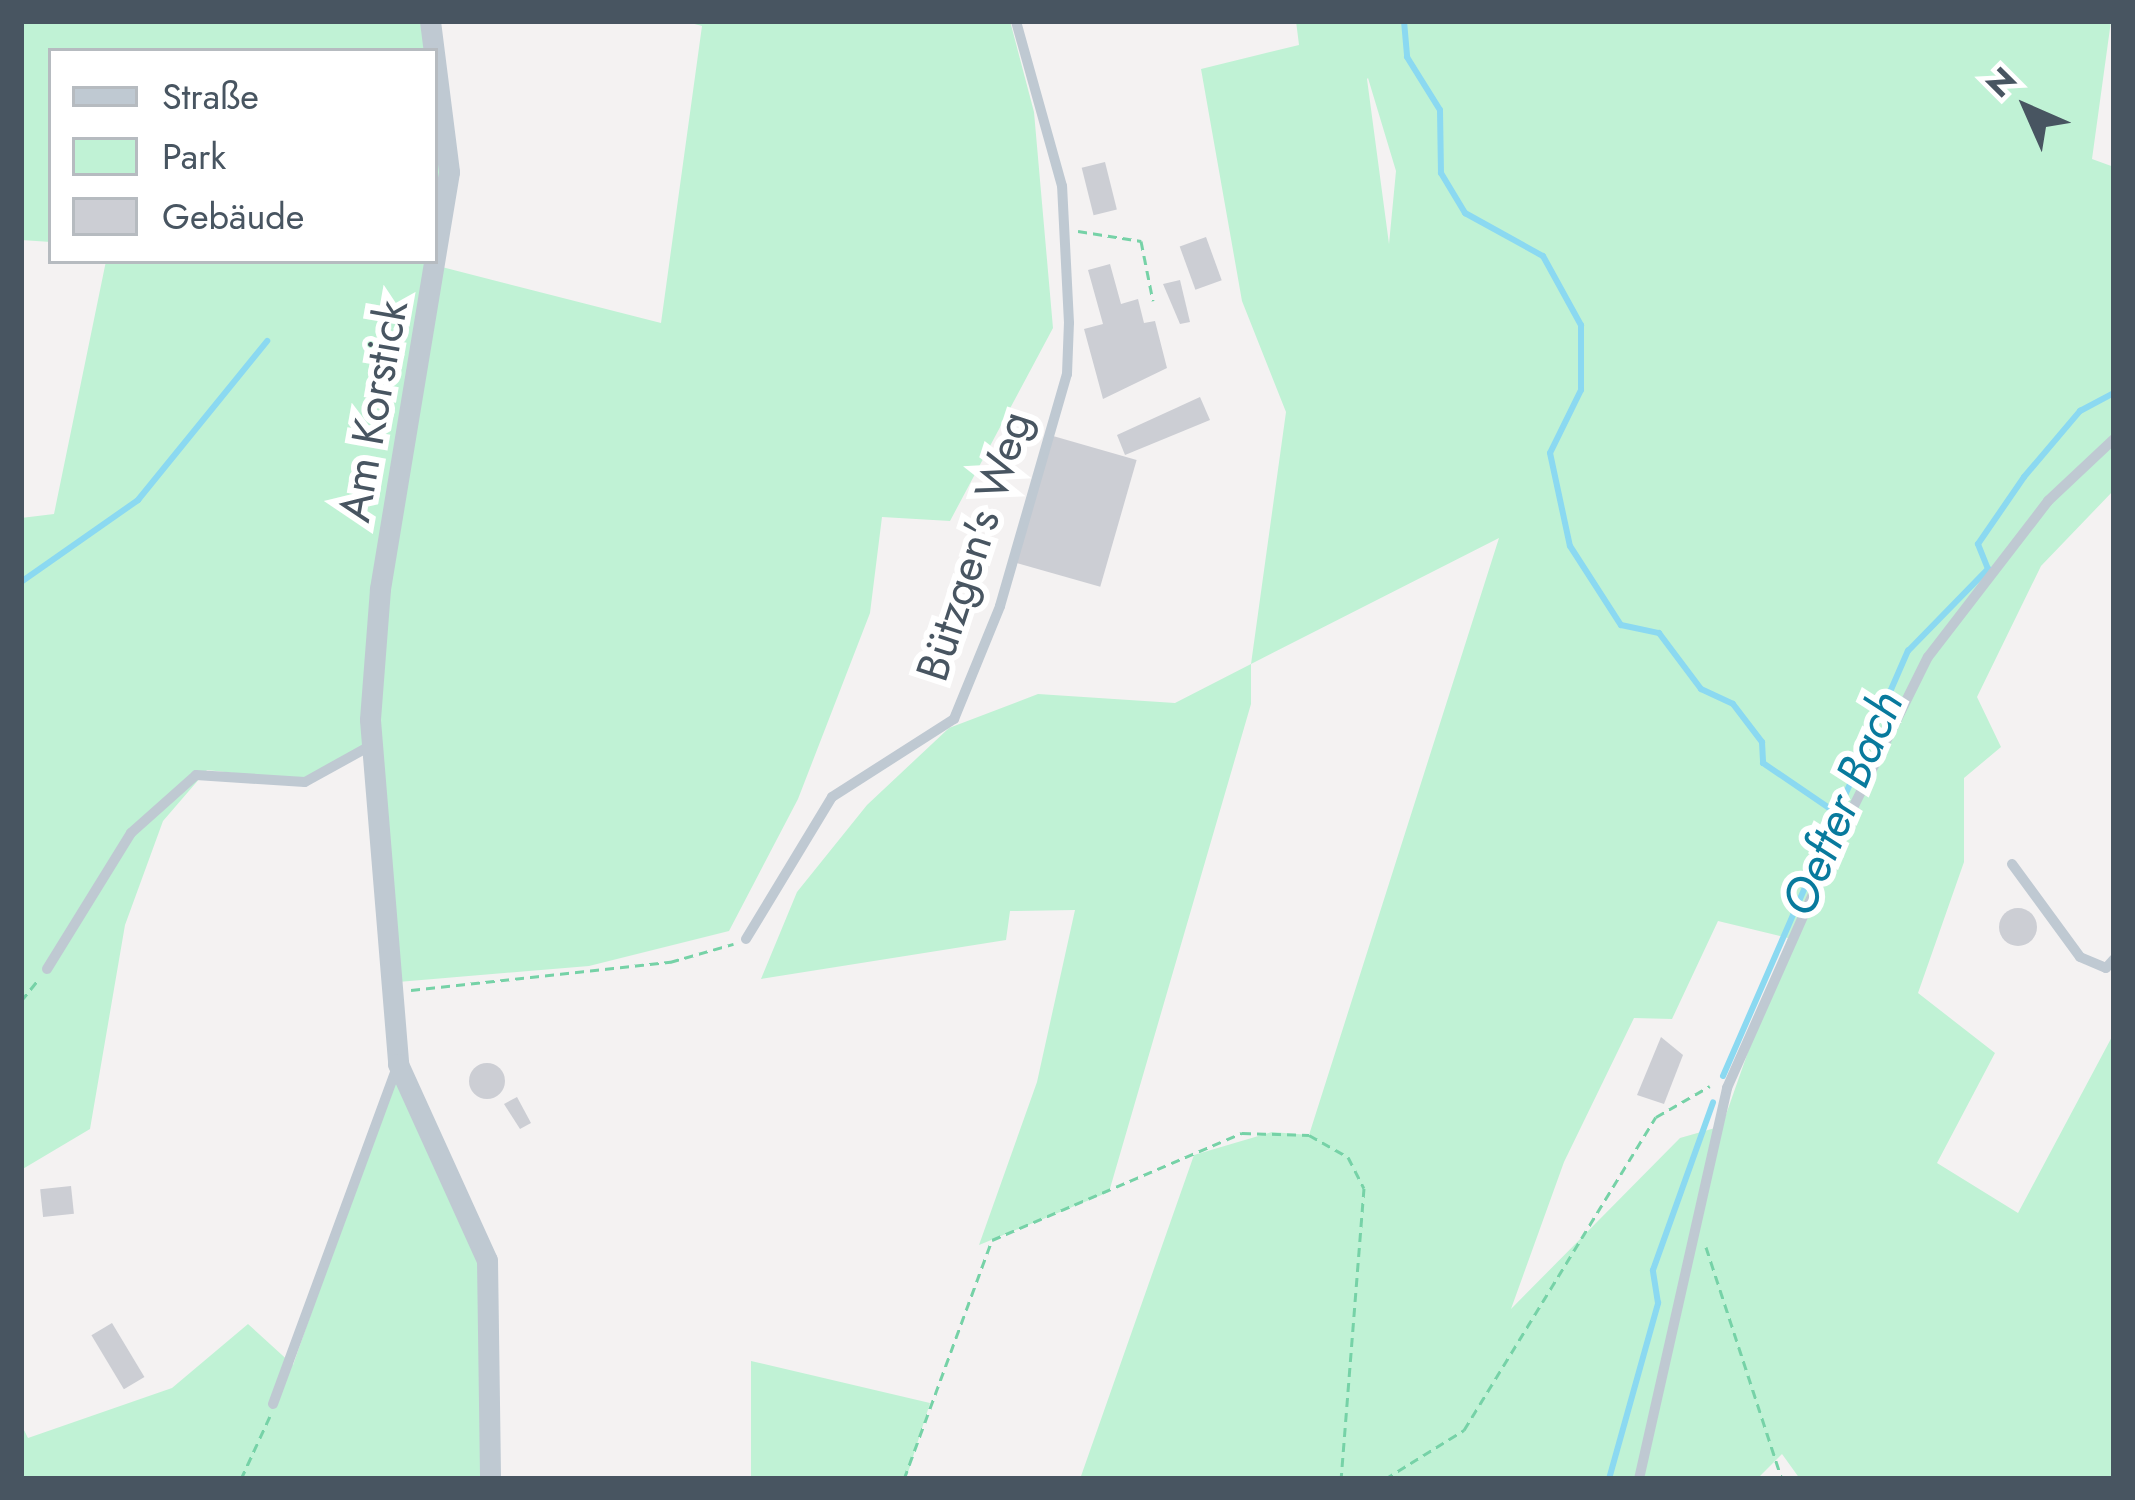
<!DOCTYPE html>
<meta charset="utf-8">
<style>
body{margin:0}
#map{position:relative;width:2135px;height:1500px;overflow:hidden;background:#f4f2f2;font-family:Jost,sans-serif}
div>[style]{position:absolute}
.green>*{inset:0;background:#c0f2d5}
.stream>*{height:6px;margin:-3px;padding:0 3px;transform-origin:3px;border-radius:3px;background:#8bd9f1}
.building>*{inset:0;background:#ccced4;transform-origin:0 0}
.round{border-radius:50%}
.path>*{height:3px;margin-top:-1.5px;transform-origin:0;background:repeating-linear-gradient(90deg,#76d2a7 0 9px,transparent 0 15px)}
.lane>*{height:10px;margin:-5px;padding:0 5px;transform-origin:5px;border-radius:5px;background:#bfc9d2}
.street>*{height:21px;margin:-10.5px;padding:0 10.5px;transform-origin:10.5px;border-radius:10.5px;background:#bfc9d2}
span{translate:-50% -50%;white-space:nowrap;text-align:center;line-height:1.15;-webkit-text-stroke:12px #fff;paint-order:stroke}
.street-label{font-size:45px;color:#485561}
.water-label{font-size:48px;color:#087a9d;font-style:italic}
.frame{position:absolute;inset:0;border:24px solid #485561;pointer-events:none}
.legend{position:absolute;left:48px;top:48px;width:390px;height:216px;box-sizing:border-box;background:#fff;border:3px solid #b6bbc0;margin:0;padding:15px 21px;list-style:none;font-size:36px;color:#485561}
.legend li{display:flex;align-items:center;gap:24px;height:60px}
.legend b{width:60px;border:3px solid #b6bbc0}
.north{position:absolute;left:1967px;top:48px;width:120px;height:120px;-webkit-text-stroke:9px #fff;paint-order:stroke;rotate:315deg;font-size:33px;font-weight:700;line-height:48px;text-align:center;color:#485561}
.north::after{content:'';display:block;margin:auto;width:42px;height:54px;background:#485561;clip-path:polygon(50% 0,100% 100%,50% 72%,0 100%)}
</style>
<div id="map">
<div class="green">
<div style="clip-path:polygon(21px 21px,429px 21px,447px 95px,438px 266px,661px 323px,702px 26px,683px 21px,1010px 21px,1034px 112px,1053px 328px,950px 521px,882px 517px,870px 613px,798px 799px,729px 931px,589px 966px,398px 982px,371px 744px,305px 781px,207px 770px,163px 821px,125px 925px,90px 1129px,21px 1170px,21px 518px,54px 514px,106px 261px,435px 261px,435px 51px,51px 51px,51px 242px,21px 240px)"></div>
<div style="clip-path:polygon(evenodd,1296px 21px,2111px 21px,2092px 159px,2114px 167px,2114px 490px,2041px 566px,1977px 697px,2001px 747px,1964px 778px,1964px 862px,1918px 993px,1995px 1053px,1937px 1163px,2018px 1213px,2114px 1033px,2114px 1479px,1800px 1479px,1782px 1454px,1757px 1479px,1080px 1479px,1194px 1155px,1272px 1132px,1309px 1135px,1499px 538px,1251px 664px,1251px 704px,1109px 1192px,979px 1245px,1037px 1082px,1075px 910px,1010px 911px,1006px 940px,761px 979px,797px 892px,867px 805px,949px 728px,1038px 694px,1175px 703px,1251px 664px,1286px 412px,1242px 301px,1201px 69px,1299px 45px,1296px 21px,1368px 78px,1396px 171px,1389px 244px,1367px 79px,1368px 78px,1296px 21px,1718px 921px,1788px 938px,1722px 1126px,1680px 1138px,1511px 1309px,1564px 1162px,1634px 1018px,1672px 1019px,1718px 921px)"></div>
<div style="clip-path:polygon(398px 1065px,483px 1237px,491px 1479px,21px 1479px,21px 1424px,28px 1438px,172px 1388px,248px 1324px,293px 1365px)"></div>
<div style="clip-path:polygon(751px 1361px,930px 1403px,906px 1479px,751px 1479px)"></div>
</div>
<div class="stream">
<div style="left:1404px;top:21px;width:36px;rotate:85deg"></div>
<div style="left:1407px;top:57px;width:62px;rotate:58.1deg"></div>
<div style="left:1440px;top:110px;width:63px;rotate:89.1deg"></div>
<div style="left:1441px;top:173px;width:47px;rotate:59deg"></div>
<div style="left:1465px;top:213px;width:89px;rotate:28.9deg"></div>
<div style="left:1543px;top:256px;width:79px;rotate:61.2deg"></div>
<div style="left:1581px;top:325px;width:65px;rotate:90deg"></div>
<div style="left:1581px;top:390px;width:70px;rotate:116.2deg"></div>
<div style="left:1550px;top:453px;width:95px;rotate:77.9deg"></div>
<div style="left:1570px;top:546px;width:94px;rotate:57.2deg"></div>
<div style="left:1621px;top:625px;width:39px;rotate:12deg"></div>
<div style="left:1659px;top:633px;width:70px;rotate:53.1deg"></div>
<div style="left:1701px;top:689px;width:35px;rotate:25deg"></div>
<div style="left:1733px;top:704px;width:48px;rotate:52.7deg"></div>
<div style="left:1762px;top:742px;width:21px;rotate:87deg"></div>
<div style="left:1763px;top:763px;width:87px;rotate:34.2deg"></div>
<div style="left:21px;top:582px;width:143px;rotate:-35deg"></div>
<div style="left:138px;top:500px;width:205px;rotate:-50.9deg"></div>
<div style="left:1723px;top:1076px;width:464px;rotate:-66.5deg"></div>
<div style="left:1908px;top:651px;width:115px;rotate:-45.7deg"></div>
<div style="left:1988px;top:569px;width:27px;rotate:-112deg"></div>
<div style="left:1978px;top:544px;width:81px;rotate:-55.5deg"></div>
<div style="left:2024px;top:477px;width:87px;rotate:-49.7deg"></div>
<div style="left:2080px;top:411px;width:38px;rotate:-28deg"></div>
<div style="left:1609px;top:1479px;width:183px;rotate:-74.4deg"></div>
<div style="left:1658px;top:1303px;width:33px;rotate:-99deg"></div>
<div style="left:1653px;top:1270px;width:178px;rotate:-70.3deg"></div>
</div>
<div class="building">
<div style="left:1105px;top:162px;width:49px;height:24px;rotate:76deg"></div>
<div style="left:1206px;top:237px;width:46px;height:28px;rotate:70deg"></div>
<div style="clip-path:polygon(1110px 264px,1121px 304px,1138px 299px,1144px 323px,1155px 321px,1167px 368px,1103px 399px,1084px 329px,1103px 324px,1088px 270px)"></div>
<div style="clip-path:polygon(1180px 280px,1190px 322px,1180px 324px,1163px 284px)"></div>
<div style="clip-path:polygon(1200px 397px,1210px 420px,1125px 455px,1117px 435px)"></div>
<div style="left:1053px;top:436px;width:87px;height:132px;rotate:16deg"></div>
<div class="round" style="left:1999px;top:908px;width:38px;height:38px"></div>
<div style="clip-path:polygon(1661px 1037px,1683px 1055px,1664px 1104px,1637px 1095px)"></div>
<div class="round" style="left:469px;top:1063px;width:36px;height:36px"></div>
<div style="clip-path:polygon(517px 1097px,531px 1123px,520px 1129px,504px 1104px)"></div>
<div style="left:71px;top:1186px;width:28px;height:31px;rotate:84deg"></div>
<div style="left:112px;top:1323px;width:63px;height:24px;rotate:59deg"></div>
</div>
<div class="path">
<div style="left:1078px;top:231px;width:64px;rotate:9deg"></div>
<div style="left:1141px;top:241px;width:61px;rotate:78.7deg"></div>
<div style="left:411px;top:990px;width:261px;rotate:-6.2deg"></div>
<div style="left:670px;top:962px;width:66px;rotate:-15.9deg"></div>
<div style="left:21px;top:1001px;width:28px;rotate:-51deg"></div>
<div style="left:1706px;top:1247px;width:244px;rotate:71.9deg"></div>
<div style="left:241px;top:1479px;width:69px;rotate:-65.3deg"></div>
<div style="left:904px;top:1479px;width:255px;rotate:-69.8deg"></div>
<div style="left:992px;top:1240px;width:272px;rotate:-23.2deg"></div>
<div style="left:1242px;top:1133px;width:67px;rotate:1.7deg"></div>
<div style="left:1309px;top:1135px;width:45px;rotate:29.4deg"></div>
<div style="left:1348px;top:1157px;width:35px;rotate:63deg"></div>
<div style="left:1364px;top:1188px;width:292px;rotate:94.5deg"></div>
<div style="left:1385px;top:1479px;width:93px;rotate:-31.8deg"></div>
<div style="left:1464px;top:1430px;width:367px;rotate:-58.5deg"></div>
<div style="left:1656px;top:1117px;width:62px;rotate:-29.9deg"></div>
</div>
<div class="lane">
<div style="left:2012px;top:864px;width:115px;rotate:53.8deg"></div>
<div style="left:2080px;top:957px;width:28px;rotate:23deg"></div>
<div style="left:2106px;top:968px;width:12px;rotate:-48deg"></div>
<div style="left:746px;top:939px;width:166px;rotate:-58.8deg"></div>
<div style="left:832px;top:797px;width:145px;rotate:-32.6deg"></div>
<div style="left:954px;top:719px;width:122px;rotate:-67.8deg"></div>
<div style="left:1000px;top:606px;width:241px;rotate:-73.9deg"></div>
<div style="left:1067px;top:374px;width:51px;rotate:-87.8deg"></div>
<div style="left:1069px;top:323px;width:137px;rotate:-92.9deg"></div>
<div style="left:1062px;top:186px;width:171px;rotate:-105.6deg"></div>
<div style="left:47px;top:969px;width:160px;rotate:-58.3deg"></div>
<div style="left:131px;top:833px;width:87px;rotate:-41.7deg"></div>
<div style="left:196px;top:775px;width:109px;rotate:3.7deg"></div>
<div style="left:305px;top:782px;width:74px;rotate:-29deg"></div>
<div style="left:273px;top:1404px;width:362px;rotate:-69.8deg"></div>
<div style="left:1639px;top:1479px;width:401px;rotate:-77.3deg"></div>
<div style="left:1727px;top:1088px;width:271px;rotate:-66.1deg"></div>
<div style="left:1837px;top:840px;width:204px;rotate:-63.6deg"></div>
<div style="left:1928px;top:657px;width:197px;rotate:-52.4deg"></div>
<div style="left:2048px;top:501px;width:91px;rotate:-43.2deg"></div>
</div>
<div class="street">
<div style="left:430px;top:21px;width:152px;rotate:82.8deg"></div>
<div style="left:449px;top:172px;width:423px;rotate:99.4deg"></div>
<div style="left:380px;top:589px;width:131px;rotate:94.4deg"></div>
<div style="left:370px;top:720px;width:345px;rotate:85.3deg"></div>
<div style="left:398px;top:1064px;width:215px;rotate:65.6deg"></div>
<div style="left:487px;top:1260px;width:219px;rotate:89.2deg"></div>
</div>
<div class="street-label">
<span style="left:373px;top:411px;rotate:-80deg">Am Korstick</span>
<span style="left:974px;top:546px;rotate:-72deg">Bützgen's Weg</span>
</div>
<div class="water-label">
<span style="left:1842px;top:803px;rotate:-67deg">Oefter Bach</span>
</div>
<div class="frame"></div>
<ul class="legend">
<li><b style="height:15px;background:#bfc9d2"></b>Straße</li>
<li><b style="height:33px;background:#c0f2d5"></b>Park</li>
<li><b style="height:33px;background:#ccced4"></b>Gebäude</li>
</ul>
<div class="north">N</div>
</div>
